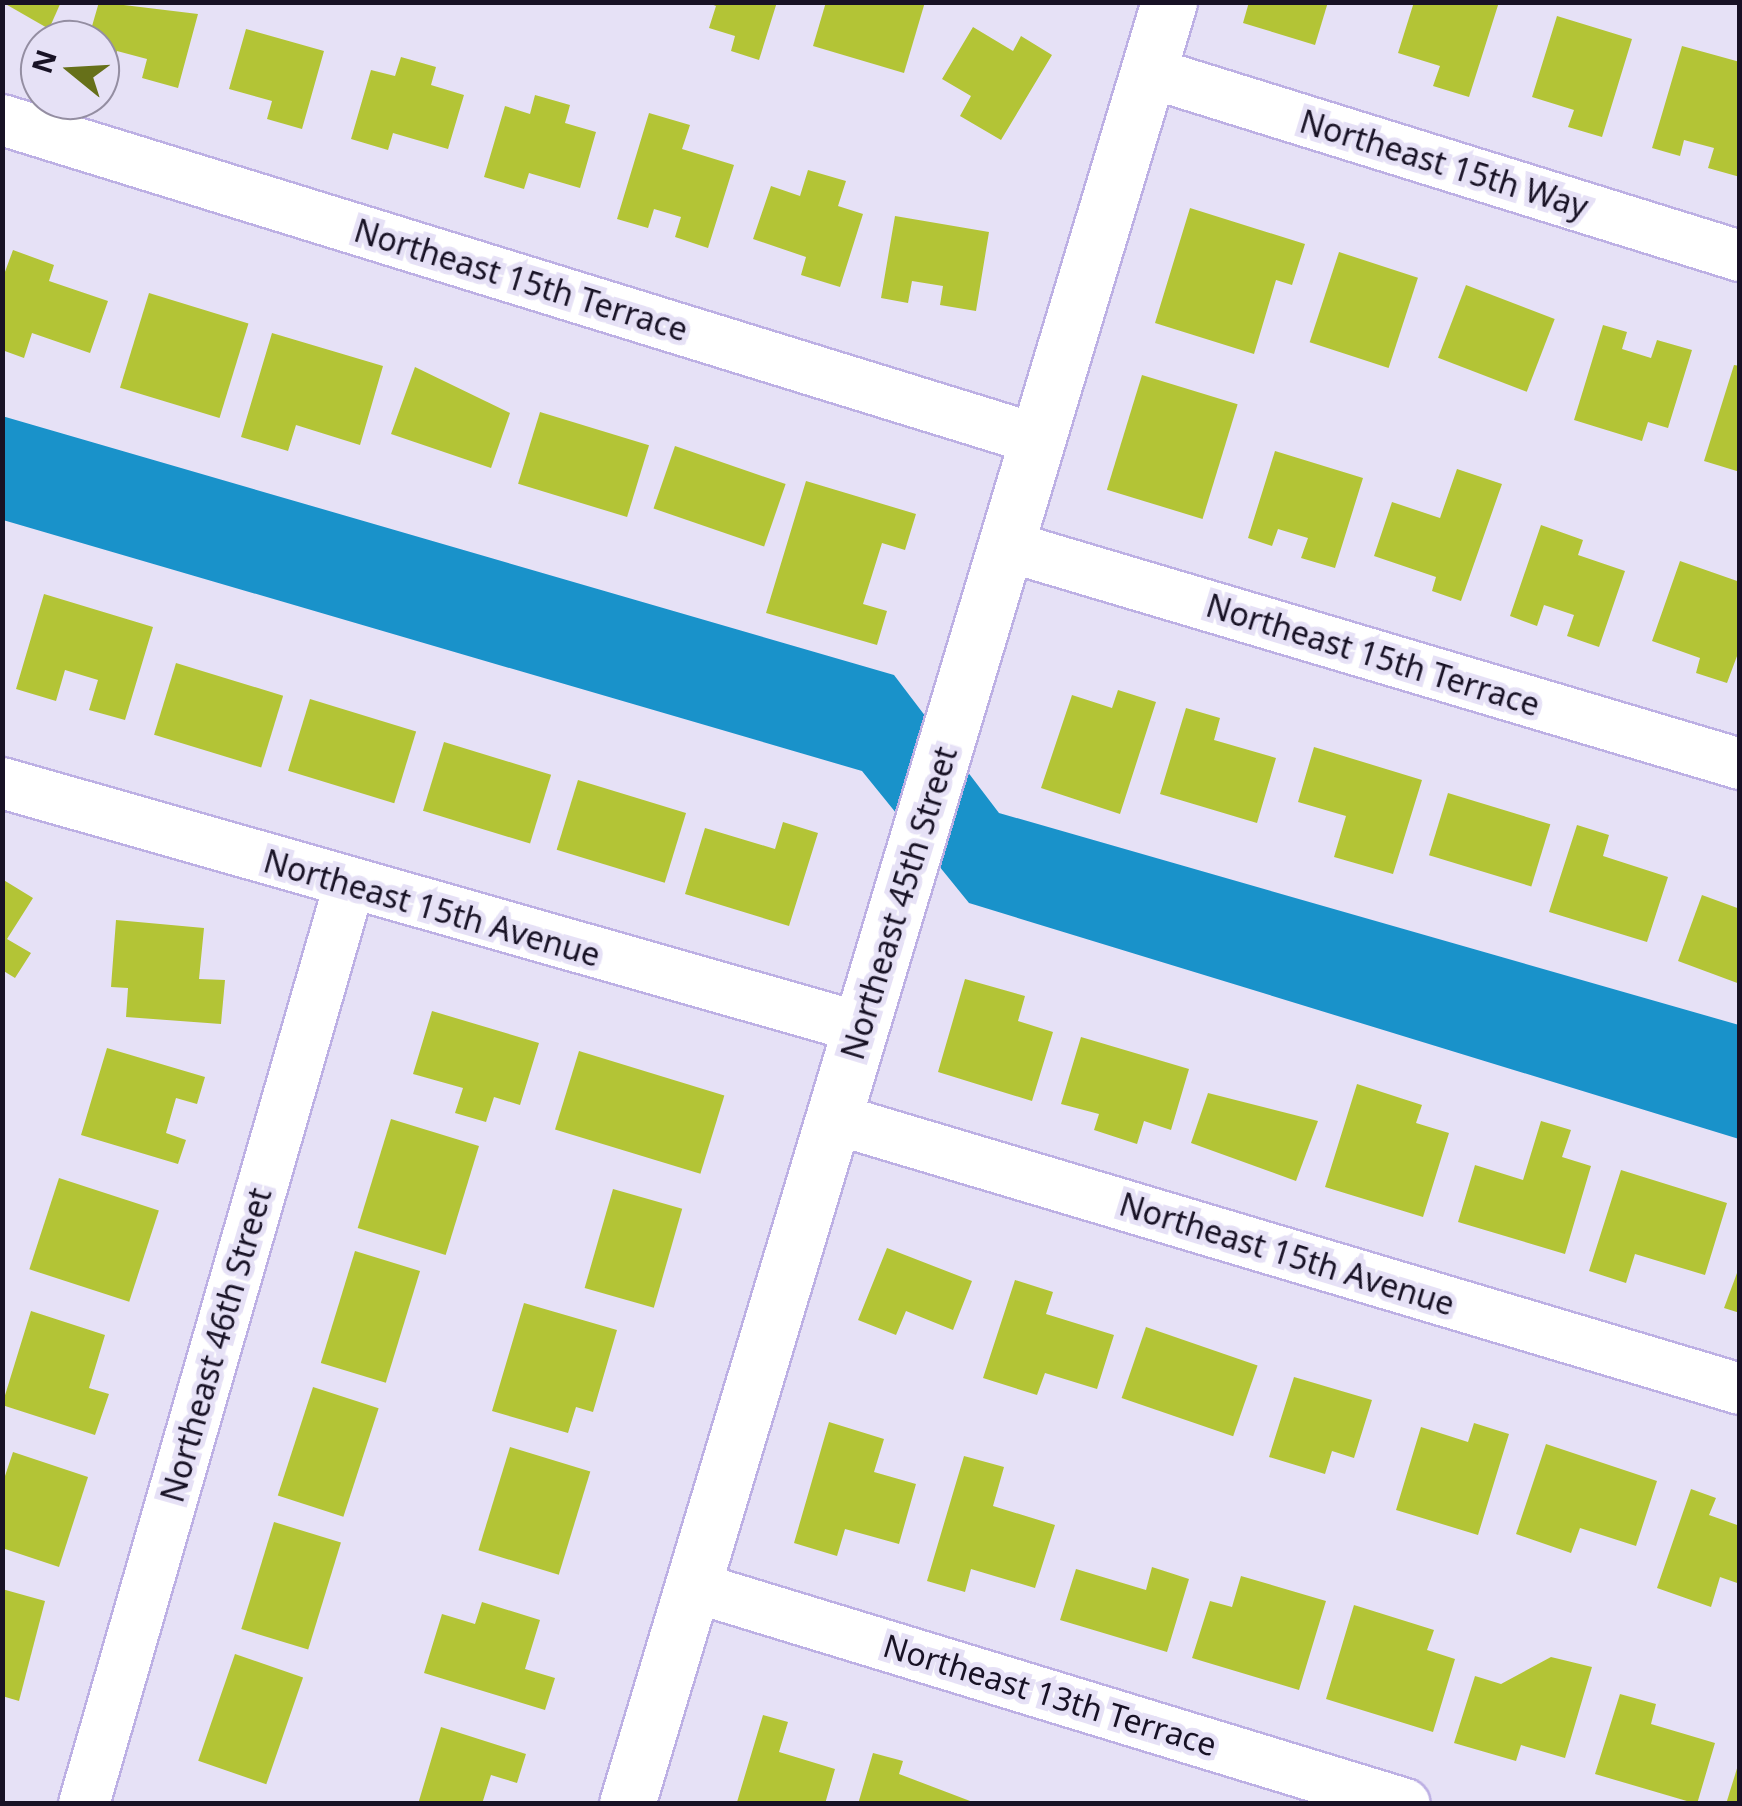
<!DOCTYPE html>
<style>
body{margin:0}
#map{position:relative;width:1742px;height:1806px;overflow:hidden;background:#e6e1f6;font-family:"Noto Sans",sans-serif}
div>[style]{position:absolute}
.water>*{inset:0;background:#1992ca}
.building>*{inset:0;background:#b3c436;transform-origin:0 0}
.roads{filter:drop-shadow(2px 0 #bdb0e4) drop-shadow(-2px 0 #bdb0e4) drop-shadow(0 2px #bdb0e4) drop-shadow(0 -2px #bdb0e4)}
.street>*{height:50px;margin:-25px;padding:0 25px;transform-origin:25px;border-radius:25px;background:#fff}
.secondary>*{height:55px;margin:-27.5px;padding:0 27.5px;transform-origin:27.5px;border-radius:27.5px;background:#fff}
span{translate:-50% -50%;white-space:nowrap;text-align:center;line-height:1.15;-webkit-text-stroke:10px #e6e1f6;paint-order:stroke}
.street-label{font-size:32px;color:#181225}
.frame{position:absolute;inset:0;border:5px solid #181225;pointer-events:none}
.north{position:absolute;left:20px;top:20px;width:100px;height:100px;box-sizing:border-box;background:#e6e1f6;border:2px solid #948ea2;border-radius:50%;rotate:288deg;font-size:28px;font-weight:700;line-height:40px;text-align:center;color:#181225}
.north::after{content:'';display:block;margin:auto;width:35px;height:45px;background:#667019;clip-path:polygon(50% 0,100% 100%,50% 72%,0 100%)}
</style>
<div id="map">
<div class="water">
<div style="clip-path:polygon(2px 416px,894px 675px,999px 813px,1739px 1025px,1739px 1139px,969px 903px,862px 771px,3px 520px)"></div>
</div>
<div class="building">
<div style="clip-path:polygon(2px 2px,61px 2px,49px 29px)"></div>
<div style="clip-path:polygon(99px 2px,198px 14px,178px 88px,142px 78px,147px 59px,117px 51px,113px 68px,100px 65px,100px 40px,88px 40px)"></div>
<div style="clip-path:polygon(706px 2px,777px 2px,759px 60px,731px 51px,735px 36px,709px 28px,716px 6px)"></div>
<div style="clip-path:polygon(826px 2px,925px 2px,904px 73px,813px 46px)"></div>
<div style="clip-path:polygon(1249px 2px,1328px 2px,1315px 45px,1243px 23px)"></div>
<div style="clip-path:polygon(1414px 2px,1499px 2px,1469px 97px,1433px 86px,1440px 66px,1398px 53px)"></div>
<div style="clip-path:polygon(1557px 16px,1632px 39px,1602px 137px,1568px 127px,1574px 110px,1532px 97px)"></div>
<div style="clip-path:polygon(973px 27px,1013px 51px,1021px 36px,1052px 55px,1001px 140px,960px 116px,971px 96px,942px 79px)"></div>
<div style="clip-path:polygon(246px 29px,324px 51px,302px 129px,267px 119px,272px 101px,229px 89px)"></div>
<div style="clip-path:polygon(1682px 46px,1740px 62px,1740px 177px,1708px 168px,1714px 148px,1684px 140px,1680px 156px,1652px 148px)"></div>
<div style="clip-path:polygon(401px 57px,436px 67px,431px 85px,464px 95px,448px 149px,393px 133px,388px 150px,351px 139px,371px 70px,395px 76px)"></div>
<div style="clip-path:polygon(535px 95px,570px 105px,565px 123px,596px 132px,580px 188px,529px 173px,524px 189px,484px 177px,505px 106px,530px 114px)"></div>
<div style="clip-path:polygon(649px 113px,690px 125px,682px 149px,734px 165px,708px 248px,675px 237px,681px 217px,654px 209px,648px 228px,617px 219px)"></div>
<div style="clip-path:polygon(808px 170px,846px 181px,838px 206px,863px 214px,840px 287px,801px 275px,806px 257px,753px 239px,771px 186px,800px 196px)"></div>
<div style="clip-path:polygon(1190px 208px,1305px 244px,1292px 285px,1276px 280px,1254px 354px,1155px 323px)"></div>
<div style="clip-path:polygon(895px 216px,989px 232px,976px 311px,940px 305px,943px 286px,912px 281px,908px 303px,881px 298px)"></div>
<div style="clip-path:polygon(13px 250px,54px 265px,49px 281px,108px 301px,90px 353px,32px 333px,24px 358px,2px 350px,2px 280px)"></div>
<div style="left:1339px;top:252px;width:83px;height:95px;rotate:18deg"></div>
<div style="left:1466px;top:285px;width:95px;height:78px;rotate:21deg"></div>
<div style="left:149px;top:293px;width:104px;height:99px;rotate:17deg"></div>
<div style="clip-path:polygon(1603px 325px,1627px 332px,1622px 349px,1651px 358px,1657px 340px,1692px 350px,1668px 428px,1648px 422px,1642px 441px,1574px 420px)"></div>
<div style="clip-path:polygon(272px 333px,383px 366px,360px 445px,296px 425px,288px 451px,241px 437px)"></div>
<div style="clip-path:polygon(1734px 365px,1740px 366px,1740px 472px,1704px 461px)"></div>
<div style="clip-path:polygon(415px 367px,510px 413px,491px 468px,391px 434px)"></div>
<div style="left:1142px;top:375px;width:100px;height:120px;rotate:17deg"></div>
<div style="left:540px;top:412px;width:114px;height:75px;rotate:17deg"></div>
<div style="left:675px;top:446px;width:117px;height:66px;rotate:19deg"></div>
<div style="clip-path:polygon(1275px 451px,1363px 478px,1335px 568px,1301px 558px,1308px 538px,1278px 529px,1272px 546px,1248px 538px)"></div>
<div style="clip-path:polygon(1457px 469px,1502px 484px,1461px 601px,1432px 591px,1436px 577px,1374px 556px,1392px 502px,1440px 518px)"></div>
<div style="clip-path:polygon(806px 481px,916px 514px,905px 550px,882px 543px,863px 604px,887px 611px,877px 645px,766px 613px)"></div>
<div style="clip-path:polygon(1541px 525px,1583px 540px,1578px 555px,1625px 571px,1599px 647px,1567px 636px,1574px 615px,1544px 605px,1537px 626px,1510px 616px)"></div>
<div style="clip-path:polygon(1680px 561px,1740px 582px,1740px 648px,1727px 683px,1696px 673px,1700px 658px,1652px 641px)"></div>
<div style="clip-path:polygon(44px 594px,153px 627px,125px 720px,89px 710px,98px 680px,65px 670px,56px 701px,16px 689px)"></div>
<div style="left:176px;top:663px;width:112px;height:75px;rotate:17deg"></div>
<div style="clip-path:polygon(1118px 690px,1156px 702px,1120px 814px,1041px 788px,1072px 695px,1112px 708px)"></div>
<div style="left:310px;top:699px;width:111px;height:75px;rotate:17deg"></div>
<div style="clip-path:polygon(1186px 708px,1220px 718px,1214px 740px,1276px 758px,1257px 823px,1160px 794px)"></div>
<div style="left:444px;top:742px;width:112px;height:72px;rotate:17deg"></div>
<div style="clip-path:polygon(1314px 747px,1422px 780px,1393px 874px,1334px 857px,1346px 816px,1298px 802px)"></div>
<div style="left:578px;top:780px;width:113px;height:73px;rotate:17deg"></div>
<div style="left:1448px;top:793px;width:107px;height:65px;rotate:17deg"></div>
<div style="clip-path:polygon(783px 822px,818px 833px,789px 926px,685px 894px,705px 828px,775px 849px)"></div>
<div style="clip-path:polygon(1577px 825px,1609px 835px,1603px 856px,1668px 877px,1647px 942px,1549px 912px)"></div>
<div style="clip-path:polygon(2px 879px,33px 898px,7px 939px,31px 953px,15px 978px,2px 970px)"></div>
<div style="clip-path:polygon(1702px 895px,1740px 909px,1740px 984px,1678px 961px)"></div>
<div style="clip-path:polygon(116px 920px,204px 928px,199px 979px,225px 980px,221px 1024px,126px 1017px,128px 988px,111px 987px)"></div>
<div style="clip-path:polygon(965px 979px,1025px 996px,1018px 1021px,1053px 1032px,1032px 1101px,938px 1072px)"></div>
<div style="clip-path:polygon(432px 1011px,539px 1043px,520px 1105px,494px 1097px,486px 1122px,455px 1113px,463px 1088px,413px 1074px)"></div>
<div style="clip-path:polygon(1081px 1037px,1189px 1069px,1171px 1130px,1144px 1121px,1137px 1144px,1094px 1130px,1099px 1114px,1061px 1104px)"></div>
<div style="clip-path:polygon(107px 1048px,205px 1077px,197px 1104px,176px 1098px,166px 1133px,186px 1140px,178px 1164px,81px 1135px)"></div>
<div style="left:579px;top:1051px;width:152px;height:82px;rotate:17deg"></div>
<div style="clip-path:polygon(1357px 1084px,1422px 1105px,1416px 1123px,1449px 1133px,1423px 1217px,1325px 1187px)"></div>
<div style="clip-path:polygon(1208px 1093px,1318px 1121px,1296px 1181px,1191px 1143px)"></div>
<div style="left:391px;top:1119px;width:92px;height:114px;rotate:17deg"></div>
<div style="clip-path:polygon(1541px 1121px,1571px 1130px,1562px 1157px,1591px 1166px,1565px 1254px,1458px 1222px,1475px 1165px,1523px 1180px)"></div>
<div style="clip-path:polygon(1621px 1170px,1727px 1203px,1705px 1275px,1635px 1254px,1626px 1283px,1589px 1271px)"></div>
<div style="left:59px;top:1178px;width:105px;height:96px;rotate:18deg"></div>
<div style="left:613px;top:1189px;width:72px;height:103px;rotate:16deg"></div>
<div style="clip-path:polygon(887px 1248px,972px 1281px,953px 1330px,906px 1311px,896px 1335px,858px 1320px)"></div>
<div style="left:355px;top:1251px;width:68px;height:117px;rotate:17deg"></div>
<div style="clip-path:polygon(1740px 1265px,1740px 1313px,1724px 1308px)"></div>
<div style="clip-path:polygon(1015px 1280px,1053px 1292px,1046px 1314px,1114px 1335px,1097px 1389px,1045px 1373px,1037px 1395px,983px 1378px)"></div>
<div style="clip-path:polygon(524px 1303px,617px 1330px,593px 1412px,576px 1407px,568px 1433px,492px 1411px)"></div>
<div style="clip-path:polygon(31px 1311px,105px 1335px,89px 1388px,109px 1394px,95px 1435px,2px 1405px)"></div>
<div style="left:1146px;top:1327px;width:118px;height:75px;rotate:19deg"></div>
<div style="clip-path:polygon(1294px 1377px,1372px 1400px,1354px 1458px,1332px 1451px,1325px 1474px,1269px 1457px)"></div>
<div style="left:313px;top:1387px;width:69px;height:114px;rotate:18deg"></div>
<div style="clip-path:polygon(829px 1422px,884px 1439px,874px 1472px,916px 1484px,899px 1544px,845px 1529px,837px 1556px,794px 1543px)"></div>
<div style="clip-path:polygon(1474px 1423px,1509px 1434px,1478px 1535px,1396px 1510px,1421px 1427px,1468px 1442px)"></div>
<div style="clip-path:polygon(1546px 1444px,1657px 1481px,1636px 1546px,1580px 1528px,1571px 1553px,1516px 1534px)"></div>
<div style="left:510px;top:1447px;width:84px;height:108px;rotate:17deg"></div>
<div style="clip-path:polygon(13px 1452px,88px 1477px,59px 1567px,2px 1548px,2px 1485px)"></div>
<div style="clip-path:polygon(964px 1456px,1004px 1467px,993px 1506px,1055px 1525px,1035px 1588px,971px 1569px,965px 1592px,927px 1581px)"></div>
<div style="clip-path:polygon(1691px 1489px,1716px 1498px,1709px 1515px,1740px 1526px,1740px 1584px,1720px 1577px,1711px 1607px,1657px 1588px)"></div>
<div style="left:274px;top:1522px;width:70px;height:112px;rotate:17deg"></div>
<div style="clip-path:polygon(1152px 1567px,1189px 1579px,1167px 1652px,1060px 1620px,1076px 1569px,1146px 1590px)"></div>
<div style="clip-path:polygon(1241px 1576px,1326px 1601px,1299px 1690px,1192px 1658px,1210px 1601px,1232px 1607px)"></div>
<div style="clip-path:polygon(2px 1589px,45px 1601px,19px 1701px,2px 1696px)"></div>
<div style="clip-path:polygon(482px 1602px,540px 1620px,525px 1669px,555px 1678px,545px 1710px,424px 1673px,442px 1614px,475px 1624px)"></div>
<div style="clip-path:polygon(1354px 1605px,1434px 1630px,1427px 1650px,1455px 1659px,1433px 1732px,1326px 1699px)"></div>
<div style="left:235px;top:1654px;width:72px;height:113px;rotate:19deg"></div>
<div style="clip-path:polygon(1551px 1657px,1592px 1667px,1565px 1758px,1521px 1745px,1516px 1761px,1454px 1743px,1475px 1676px,1501px 1684px)"></div>
<div style="clip-path:polygon(1620px 1694px,1656px 1704px,1651px 1724px,1715px 1743px,1697px 1804px,1595px 1774px)"></div>
<div style="clip-path:polygon(763px 1715px,788px 1722px,779px 1752px,835px 1769px,825px 1804px,737px 1802px)"></div>
<div style="clip-path:polygon(441px 1727px,526px 1754px,517px 1783px,491px 1775px,482px 1804px,418px 1804px)"></div>
<div style="clip-path:polygon(873px 1753px,903px 1761px,899px 1774px,978px 1804px,858px 1804px)"></div>
<div style="clip-path:polygon(1739px 1762px,1740px 1804px,1726px 1804px)"></div>
</div>
<div class="roads">
<div class="street">
<div style="left:1148px;top:72px;width:620px;rotate:17.27deg"></div>
<div style="left:2px;top:120px;width:1085px;rotate:17.15deg"></div>
<div style="left:1007px;top:546px;width:765px;rotate:16.56deg"></div>
<div style="left:2px;top:783px;width:894px;rotate:15.9deg"></div>
<div style="left:835px;top:1119px;width:944px;rotate:16.61deg"></div>
<div style="left:694px;top:1587px;width:743px;rotate:16.97deg"></div>
<div style="left:84px;top:1804px;width:955px;rotate:-73.9deg"></div>
</div>
<div class="secondary">
<div style="left:627px;top:1804px;width:1882px;rotate:-73.26deg"></div>
</div>
</div>
<div class="street-label">
<span style="left:1444px;top:164px;rotate:17deg">Northeast 15th Way</span>
<span style="left:521px;top:280px;rotate:17deg">Northeast 15th Terrace</span>
<span style="left:1373px;top:655px;rotate:17deg">Northeast 15th Terrace</span>
<span style="left:899px;top:903px;rotate:-73deg">Northeast 45th Street</span>
<span style="left:432px;top:908px;rotate:16deg">Northeast 15th Avenue</span>
<span style="left:1287px;top:1254px;rotate:17deg">Northeast 15th Avenue</span>
<span style="left:216px;top:1345px;rotate:-74deg">Northeast 46th Street</span>
<span style="left:1050px;top:1695px;rotate:17deg">Northeast 13th Terrace</span>
</div>
<div class="frame"></div>
<div class="north">N</div>
</div>
